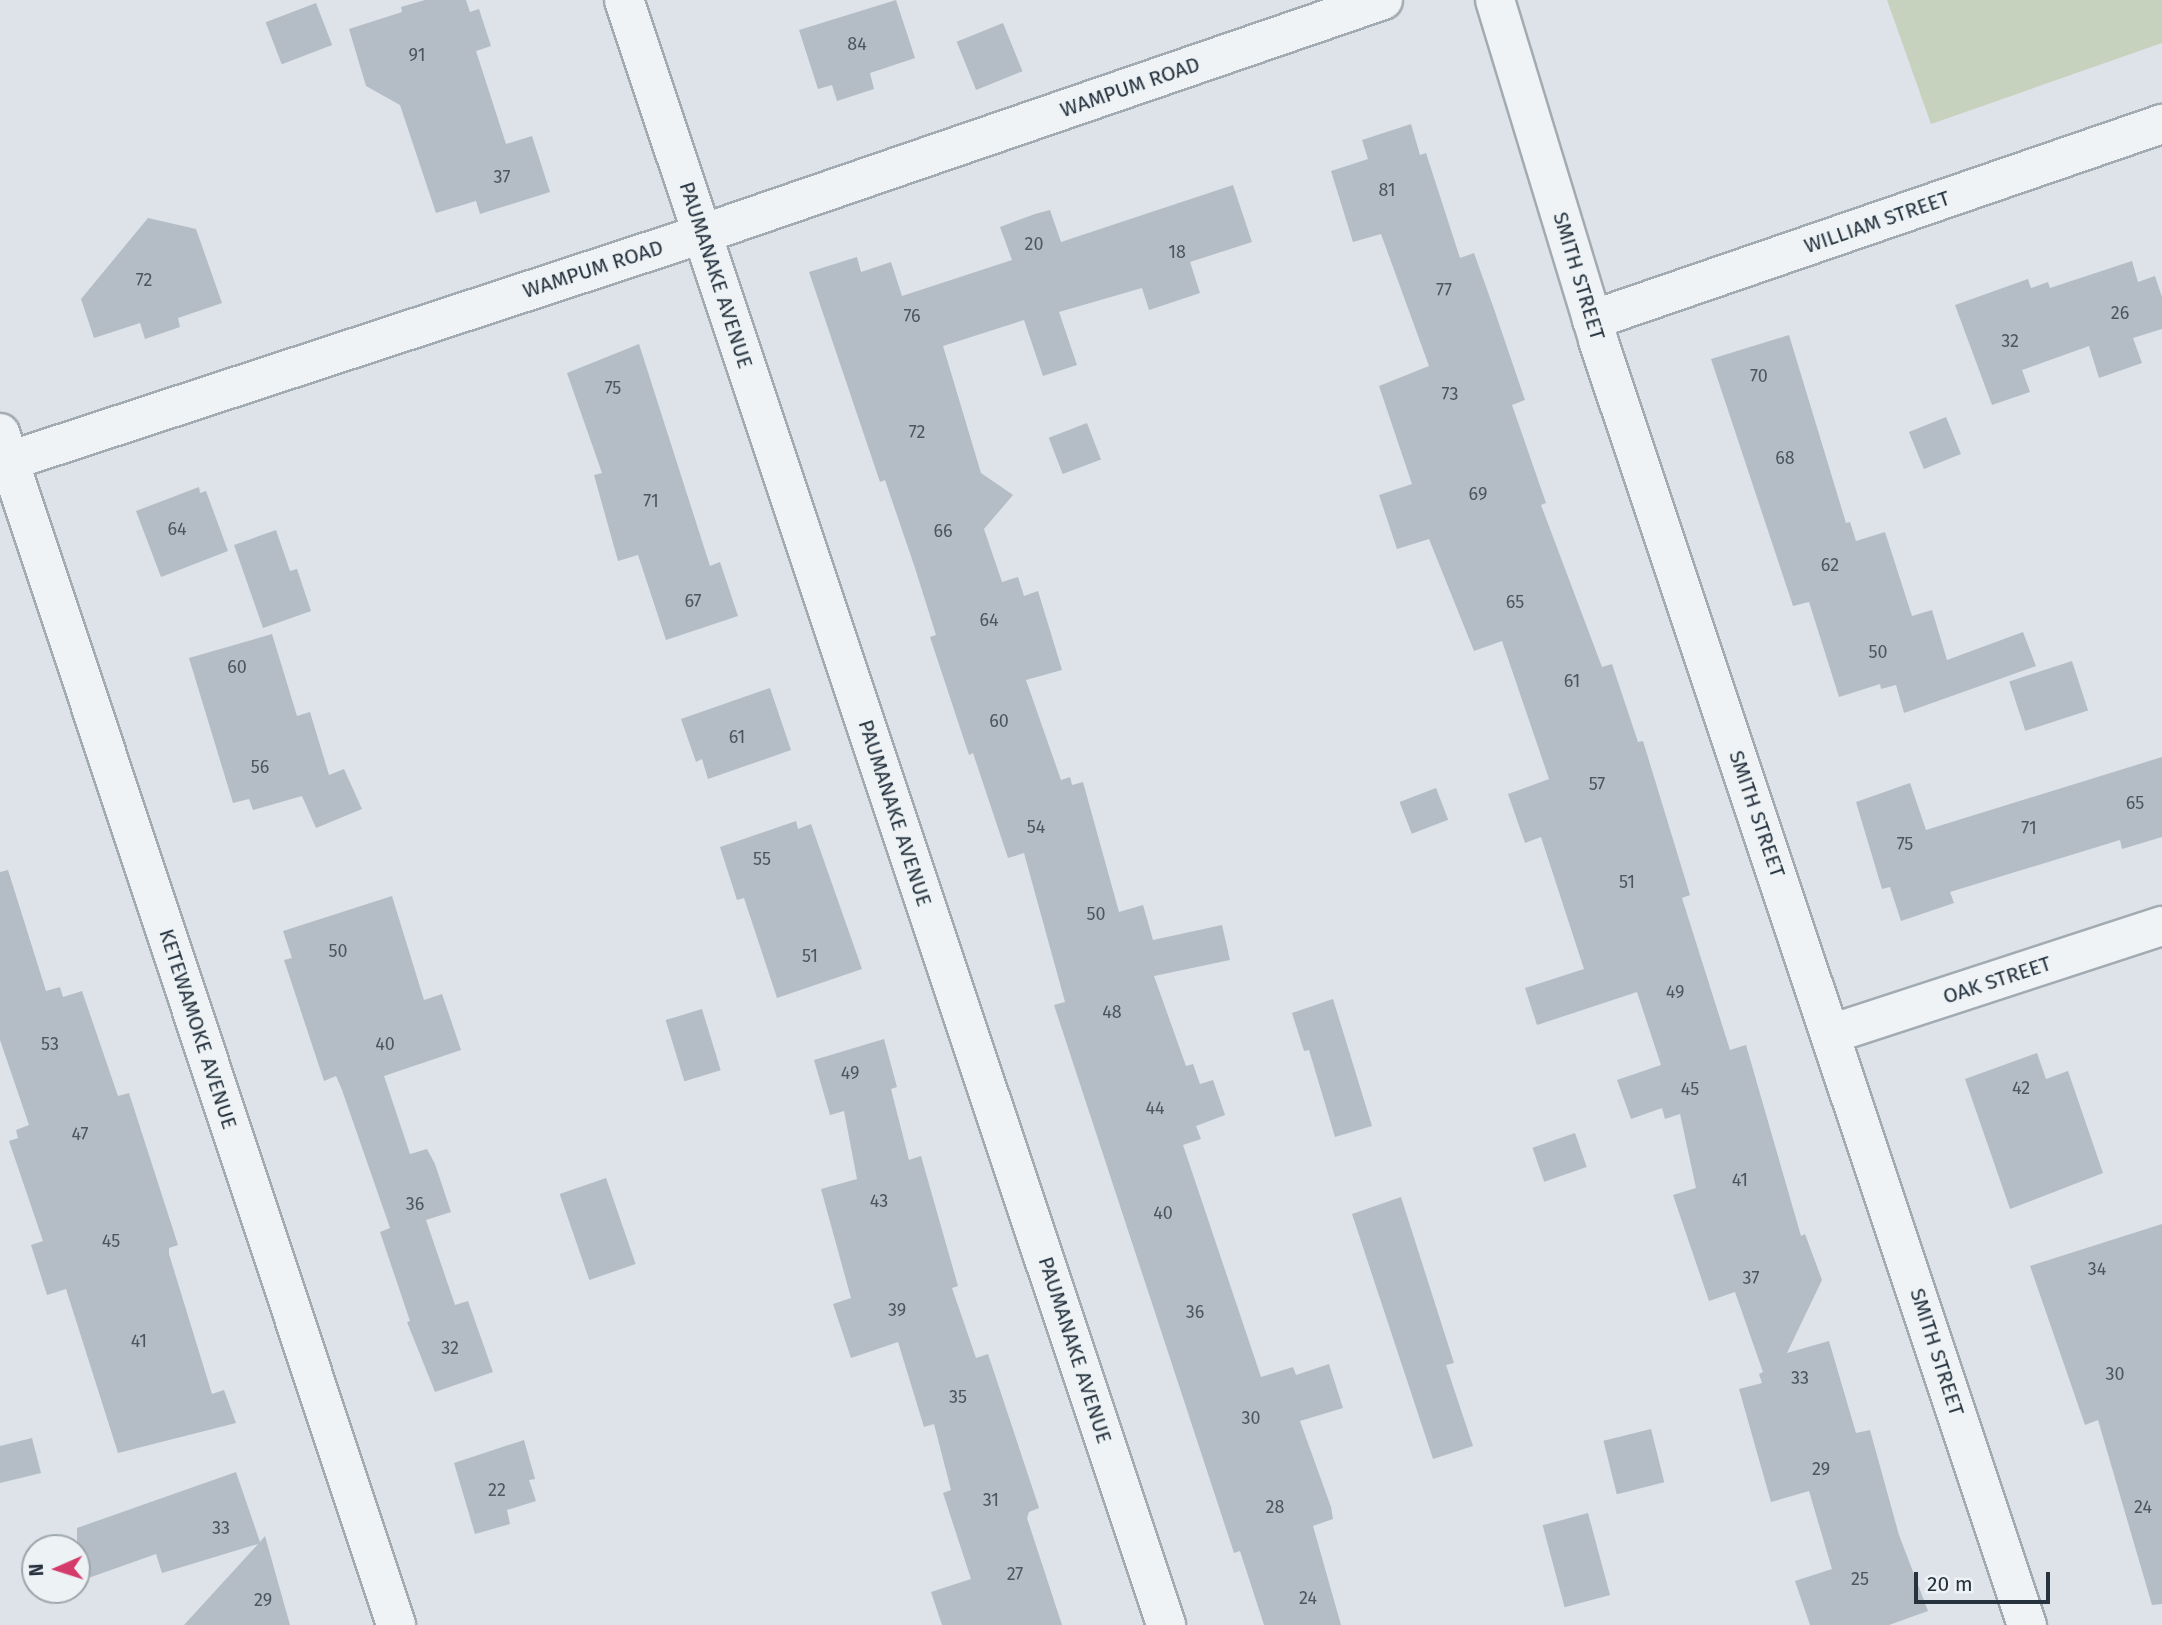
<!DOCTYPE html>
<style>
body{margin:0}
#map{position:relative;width:2162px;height:1625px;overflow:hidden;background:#dde3e8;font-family:"Fira Sans",sans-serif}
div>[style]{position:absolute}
.green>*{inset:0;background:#c6d2be}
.building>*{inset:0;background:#b4bdc5;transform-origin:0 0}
.roads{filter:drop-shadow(2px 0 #a2abb2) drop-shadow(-2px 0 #a2abb2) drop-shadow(0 2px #a2abb2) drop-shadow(0 -2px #a2abb2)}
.minor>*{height:38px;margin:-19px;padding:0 19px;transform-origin:19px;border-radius:19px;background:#f0f3f6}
span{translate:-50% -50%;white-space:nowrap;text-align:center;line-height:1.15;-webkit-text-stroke:5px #edf2f5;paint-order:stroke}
.number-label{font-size:18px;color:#4a5660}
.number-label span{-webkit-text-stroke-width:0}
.street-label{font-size:21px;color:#26333f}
.north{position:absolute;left:21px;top:1534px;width:70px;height:70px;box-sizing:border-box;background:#edf2f5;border:2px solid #9da6ac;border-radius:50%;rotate:267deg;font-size:19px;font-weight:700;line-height:28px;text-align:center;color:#26333f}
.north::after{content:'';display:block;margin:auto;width:24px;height:32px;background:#d43b6b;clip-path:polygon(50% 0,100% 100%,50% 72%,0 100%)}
.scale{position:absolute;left:1914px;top:1572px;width:136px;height:32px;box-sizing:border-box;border:4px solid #26333f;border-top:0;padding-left:9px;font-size:21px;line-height:24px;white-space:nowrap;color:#26333f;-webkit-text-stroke:5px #edf2f5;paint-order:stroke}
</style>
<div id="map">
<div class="green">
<div style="clip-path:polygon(1887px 0,2162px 0,2162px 43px,1931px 124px)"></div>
</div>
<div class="building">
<div style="clip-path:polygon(425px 0,466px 0,470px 12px,479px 9px,491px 46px,476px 51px,506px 144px,532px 136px,550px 192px,480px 214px,476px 201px,436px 213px,400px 105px,366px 86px,349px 29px,402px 12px,401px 7px)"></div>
<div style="clip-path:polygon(896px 0,915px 58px,870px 73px,874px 89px,837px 101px,832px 85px,818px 89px,799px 30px)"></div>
<div style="left:316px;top:3px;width:45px;height:54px;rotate:69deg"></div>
<div style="left:1003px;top:23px;width:52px;height:50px;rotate:68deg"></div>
<div style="clip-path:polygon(1411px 124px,1420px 155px,1426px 153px,1460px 258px,1474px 253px,1494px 309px,1525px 400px,1512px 405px,1546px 503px,1541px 505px,1602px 667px,1612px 664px,1638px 742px,1643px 741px,1690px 895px,1682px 898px,1730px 1050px,1746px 1045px,1801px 1236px,1805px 1234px,1822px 1280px,1787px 1353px,1829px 1341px,1856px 1433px,1870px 1430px,1899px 1535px,1928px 1611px,1889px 1625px,1810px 1625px,1795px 1581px,1832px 1569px,1809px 1491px,1771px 1502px,1739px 1389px,1762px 1383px,1759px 1374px,1763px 1372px,1735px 1292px,1709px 1301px,1673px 1195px,1696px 1188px,1680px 1114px,1665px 1119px,1662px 1108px,1631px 1119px,1617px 1080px,1661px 1065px,1637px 992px,1537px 1025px,1525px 988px,1584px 969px,1541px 837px,1525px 843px,1508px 794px,1549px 779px,1502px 641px,1474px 651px,1429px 539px,1397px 549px,1379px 495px,1412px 484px,1379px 386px,1429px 366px,1381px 234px,1353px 242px,1331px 171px,1368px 159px,1362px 140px)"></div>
<div style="clip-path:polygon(1233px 185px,1252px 242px,1190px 262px,1200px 293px,1149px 310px,1142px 288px,1059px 312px,1077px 365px,1043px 376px,1024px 320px,943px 346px,981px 473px,1013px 495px,984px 529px,1002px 582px,1018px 577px,1024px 596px,1038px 591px,1062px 670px,1026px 680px,1061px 780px,1070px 777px,1072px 785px,1083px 782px,1119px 912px,1143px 905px,1153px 940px,1222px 925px,1230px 960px,1154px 976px,1186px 1066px,1193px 1064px,1200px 1084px,1213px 1080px,1225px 1115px,1196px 1126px,1201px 1139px,1183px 1145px,1261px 1377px,1293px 1367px,1296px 1375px,1329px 1364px,1343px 1408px,1300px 1421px,1331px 1507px,1333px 1519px,1313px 1526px,1341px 1625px,1264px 1625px,1240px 1551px,1234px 1553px,1054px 1005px,1065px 1002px,1024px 853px,1008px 858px,973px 753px,969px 755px,930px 637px,936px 635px,915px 568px,885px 480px,880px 482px,809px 272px,857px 257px,861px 272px,891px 262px,902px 296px,1012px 260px,1000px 227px,1035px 214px,1050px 210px,1061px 242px)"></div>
<div style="clip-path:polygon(148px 218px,196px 229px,222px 303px,178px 318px,180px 327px,145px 339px,140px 323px,94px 338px,81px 299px)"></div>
<div style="clip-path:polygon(2132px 261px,2138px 282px,2155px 276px,2162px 297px,2162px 329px,2133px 338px,2142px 363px,2099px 378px,2089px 346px,2022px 370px,2030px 392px,1992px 405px,1955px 305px,2028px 279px,2031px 288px,2048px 282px,2050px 288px)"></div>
<div style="clip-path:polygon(1789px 335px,1846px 523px,1850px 522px,1856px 541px,1885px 532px,1912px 616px,1932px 610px,1947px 660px,2023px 632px,2036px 666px,1904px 713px,1896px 685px,1881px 689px,1880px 684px,1839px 697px,1809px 602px,1793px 606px,1711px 359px)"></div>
<div style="clip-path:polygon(639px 344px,710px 566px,720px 562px,738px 616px,666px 640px,638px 555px,618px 561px,594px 475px,602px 473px,567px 373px)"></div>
<div style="left:1946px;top:417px;width:40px;height:40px;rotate:68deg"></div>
<div style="left:1087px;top:423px;width:39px;height:41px;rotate:69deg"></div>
<div style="clip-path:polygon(199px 487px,200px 493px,206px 491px,228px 551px,161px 577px,136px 511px)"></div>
<div style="clip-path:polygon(276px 530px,290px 571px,297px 569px,311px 611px,263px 628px,234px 545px)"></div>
<div style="clip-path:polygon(272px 634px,297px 716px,310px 712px,329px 775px,344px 769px,362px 809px,316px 828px,302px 796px,253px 810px,249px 799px,233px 803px,189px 658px)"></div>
<div style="left:2072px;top:661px;width:52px;height:66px;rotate:72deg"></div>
<div style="clip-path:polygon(770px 688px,791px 750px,708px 779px,702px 759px,696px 762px,681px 719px)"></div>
<div style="clip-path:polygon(2162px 757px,2162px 837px,2122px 849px,2120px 840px,1950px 892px,1954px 903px,1901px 921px,1890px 887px,1882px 889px,1856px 802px,1910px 783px,1926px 830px)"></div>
<div style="left:1436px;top:788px;width:34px;height:39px;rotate:69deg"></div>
<div style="clip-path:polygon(796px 821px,798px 829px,811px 824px,862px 969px,777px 998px,744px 898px,737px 900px,720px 847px)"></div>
<div style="clip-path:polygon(8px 870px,46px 991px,60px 987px,63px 997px,82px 991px,118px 1096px,129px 1093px,178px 1245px,169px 1248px,169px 1254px,212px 1394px,224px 1390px,236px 1423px,118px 1453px,66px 1289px,47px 1295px,31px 1245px,43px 1241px,9px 1141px,18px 1138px,16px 1130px,29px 1125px,0 1040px,0 872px)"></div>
<div style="clip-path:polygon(392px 896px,424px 1000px,442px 994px,461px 1050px,384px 1076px,410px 1154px,427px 1149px,435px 1164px,451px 1212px,426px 1220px,455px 1305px,468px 1301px,493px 1372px,435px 1392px,407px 1322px,410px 1321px,380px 1232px,390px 1228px,342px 1090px,336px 1076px,324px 1081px,284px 960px,292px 958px,283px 931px)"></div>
<div style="clip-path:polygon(1333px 999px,1372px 1126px,1335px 1137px,1309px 1050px,1304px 1051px,1292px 1013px)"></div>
<div style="left:702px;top:1009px;width:64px;height:38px;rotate:73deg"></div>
<div style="clip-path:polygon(884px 1039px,897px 1087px,891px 1089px,909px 1160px,921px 1156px,958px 1286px,952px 1288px,976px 1358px,988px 1354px,1039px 1508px,1029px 1512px,1027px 1518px,1062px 1625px,942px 1625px,931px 1592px,971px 1579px,943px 1493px,951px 1490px,934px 1424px,924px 1427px,898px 1342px,851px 1358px,833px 1304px,851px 1298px,821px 1189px,857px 1179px,844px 1111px,830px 1115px,814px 1060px)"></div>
<div style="clip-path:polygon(2037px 1053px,2046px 1079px,2068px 1071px,2103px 1173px,2010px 1209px,1965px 1079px)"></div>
<div style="left:1575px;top:1133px;width:36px;height:45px;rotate:71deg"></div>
<div style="left:606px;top:1178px;width:91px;height:49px;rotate:71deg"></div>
<div style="clip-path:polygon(1401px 1197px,1454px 1363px,1446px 1365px,1473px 1446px,1433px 1459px,1352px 1214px)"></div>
<div style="clip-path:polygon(2162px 1224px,2162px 1604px,2152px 1605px,2098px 1420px,2085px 1425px,2030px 1266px)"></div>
<div style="left:1651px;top:1429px;width:55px;height:49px;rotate:76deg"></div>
<div style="clip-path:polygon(32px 1438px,41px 1473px,0 1483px,0 1446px)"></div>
<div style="clip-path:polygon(524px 1440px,535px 1479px,529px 1480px,536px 1501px,507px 1510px,510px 1524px,475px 1534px,454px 1463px)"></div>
<div style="clip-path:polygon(236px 1472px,260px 1542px,265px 1536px,290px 1625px,184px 1625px,258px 1544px,162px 1573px,156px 1554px,77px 1582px,77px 1528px)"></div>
<div style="left:1588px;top:1513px;width:85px;height:47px;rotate:75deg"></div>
</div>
<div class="roads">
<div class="minor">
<div style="left:624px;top:0;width:1713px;rotate:71.55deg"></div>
<div style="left:1495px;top:0;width:355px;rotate:73.1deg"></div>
<div style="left:1598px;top:340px;width:1355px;rotate:71.54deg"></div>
<div style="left:1592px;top:320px;width:603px;rotate:-18.98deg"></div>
<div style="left:0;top:433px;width:1256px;rotate:71.62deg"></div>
<div style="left:0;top:464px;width:739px;rotate:-18.14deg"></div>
<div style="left:702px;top:234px;width:720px;rotate:-18.96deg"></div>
<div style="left:1831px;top:1034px;width:348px;rotate:-18.1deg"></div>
</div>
</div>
<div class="number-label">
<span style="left:857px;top:44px">84</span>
<span style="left:417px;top:55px">91</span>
<span style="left:502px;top:177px">37</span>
<span style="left:1387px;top:190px">81</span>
<span style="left:1034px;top:244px">20</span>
<span style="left:1177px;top:252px">18</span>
<span style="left:144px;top:280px">72</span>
<span style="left:1444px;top:290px">77</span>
<span style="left:2120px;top:313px">26</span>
<span style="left:912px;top:316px">76</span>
<span style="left:2010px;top:341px">32</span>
<span style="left:1759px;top:376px">70</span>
<span style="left:613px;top:388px">75</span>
<span style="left:1450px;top:394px">73</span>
<span style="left:917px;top:432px">72</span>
<span style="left:1785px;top:458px">68</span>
<span style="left:1478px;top:494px">69</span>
<span style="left:651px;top:501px">71</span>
<span style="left:177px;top:529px">64</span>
<span style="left:943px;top:531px">66</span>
<span style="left:1830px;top:565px">62</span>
<span style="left:693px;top:601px">67</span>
<span style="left:1515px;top:602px">65</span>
<span style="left:989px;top:620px">64</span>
<span style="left:1878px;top:652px">50</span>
<span style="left:237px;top:667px">60</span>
<span style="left:1572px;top:681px">61</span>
<span style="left:999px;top:721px">60</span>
<span style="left:737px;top:737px">61</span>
<span style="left:260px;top:767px">56</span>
<span style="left:1597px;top:784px">57</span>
<span style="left:2135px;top:803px">65</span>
<span style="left:1036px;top:827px">54</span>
<span style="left:2029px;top:828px">71</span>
<span style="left:1905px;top:844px">75</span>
<span style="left:762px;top:859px">55</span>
<span style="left:1627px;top:882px">51</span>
<span style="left:1096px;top:914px">50</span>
<span style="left:338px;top:951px">50</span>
<span style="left:810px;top:956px">51</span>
<span style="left:1675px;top:992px">49</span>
<span style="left:1112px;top:1012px">48</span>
<span style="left:50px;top:1044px">53</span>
<span style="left:385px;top:1044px">40</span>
<span style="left:850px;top:1073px">49</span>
<span style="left:2021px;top:1088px">42</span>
<span style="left:1690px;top:1089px">45</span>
<span style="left:1155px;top:1108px">44</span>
<span style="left:80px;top:1134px">47</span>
<span style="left:1740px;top:1180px">41</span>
<span style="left:879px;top:1201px">43</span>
<span style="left:415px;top:1204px">36</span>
<span style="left:1163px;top:1213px">40</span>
<span style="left:111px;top:1241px">45</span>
<span style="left:2097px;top:1269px">34</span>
<span style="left:1751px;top:1278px">37</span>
<span style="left:897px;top:1310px">39</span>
<span style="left:1195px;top:1312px">36</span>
<span style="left:139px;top:1341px">41</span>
<span style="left:450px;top:1348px">32</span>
<span style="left:2115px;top:1374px">30</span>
<span style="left:1800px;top:1378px">33</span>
<span style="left:958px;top:1397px">35</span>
<span style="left:1251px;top:1418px">30</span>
<span style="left:1821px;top:1469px">29</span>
<span style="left:497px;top:1490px">22</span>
<span style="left:991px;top:1500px">31</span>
<span style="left:1275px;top:1507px">28</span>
<span style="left:2143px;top:1507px">24</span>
<span style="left:221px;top:1528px">33</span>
<span style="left:1015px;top:1574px">27</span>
<span style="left:1860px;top:1579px">25</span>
<span style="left:1308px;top:1598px">24</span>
<span style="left:263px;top:1600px">29</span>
</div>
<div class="street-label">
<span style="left:1130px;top:87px;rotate:-19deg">WAMPUM ROAD</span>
<span style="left:1877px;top:222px;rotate:-19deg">WILLIAM STREET</span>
<span style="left:593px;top:269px;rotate:-18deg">WAMPUM ROAD</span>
<span style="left:716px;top:275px;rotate:72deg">PAUMANAKE AVENUE</span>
<span style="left:1579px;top:276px;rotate:73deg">SMITH STREET</span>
<span style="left:895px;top:813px;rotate:72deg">PAUMANAKE AVENUE</span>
<span style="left:1757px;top:814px;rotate:71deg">SMITH STREET</span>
<span style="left:1997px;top:980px;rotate:-18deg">OAK STREET</span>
<span style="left:198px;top:1029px;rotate:72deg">KETEWAMOKE AVENUE</span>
<span style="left:1075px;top:1350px;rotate:72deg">PAUMANAKE AVENUE</span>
<span style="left:1937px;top:1352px;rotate:72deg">SMITH STREET</span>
</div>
<div class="north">N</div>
<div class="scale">20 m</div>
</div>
